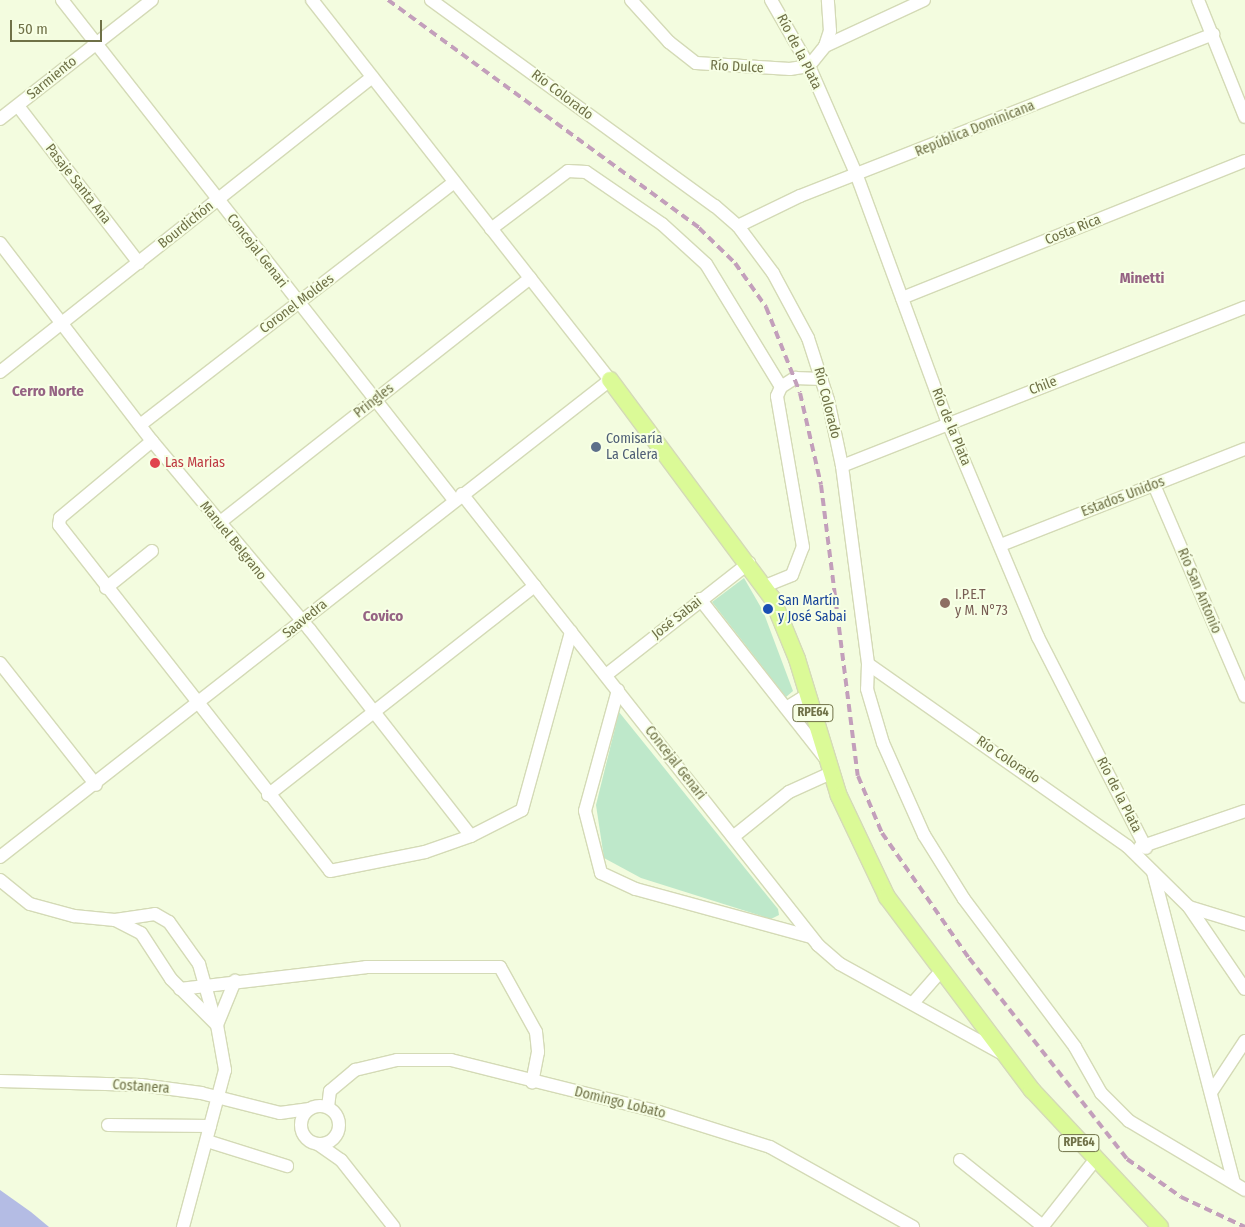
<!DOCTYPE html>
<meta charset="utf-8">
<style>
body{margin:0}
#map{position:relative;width:1245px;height:1227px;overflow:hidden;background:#f3fcdf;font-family:"Fira Sans Condensed",sans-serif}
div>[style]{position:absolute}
.green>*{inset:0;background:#bee8ca}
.water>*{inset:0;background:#b4bce4}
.roads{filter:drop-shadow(1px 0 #d4dab6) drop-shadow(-1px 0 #d4dab6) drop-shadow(0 1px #d4dab6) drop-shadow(0 -1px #d4dab6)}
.minor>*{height:12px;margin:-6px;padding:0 6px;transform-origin:6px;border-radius:6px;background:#fff}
.minor>.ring{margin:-6px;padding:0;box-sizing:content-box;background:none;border:12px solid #fff;border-radius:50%}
.major>*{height:16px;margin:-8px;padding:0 8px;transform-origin:8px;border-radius:8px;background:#dbfa97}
.rail>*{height:4px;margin-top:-2px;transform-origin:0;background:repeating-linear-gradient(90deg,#c39fbb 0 8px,transparent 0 13px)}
.dots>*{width:14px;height:14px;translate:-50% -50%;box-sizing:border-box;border:2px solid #f7ffe5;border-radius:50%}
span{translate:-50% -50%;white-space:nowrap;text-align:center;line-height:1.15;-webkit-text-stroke:4px #f7ffe5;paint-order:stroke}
.shield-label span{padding:1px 4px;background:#f7ffe5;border:1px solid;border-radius:4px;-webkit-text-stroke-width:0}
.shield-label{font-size:12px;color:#6f7147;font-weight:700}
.street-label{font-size:14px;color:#6f7147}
.service-label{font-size:14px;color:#4e5e75}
.left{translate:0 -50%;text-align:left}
.health-label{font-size:14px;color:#be3a42}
.education-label{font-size:14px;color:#785e54}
.transit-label{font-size:14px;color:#164399}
.neighbourhood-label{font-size:15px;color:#956383;font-weight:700}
.scale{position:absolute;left:10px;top:20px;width:92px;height:22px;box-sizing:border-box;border:2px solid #6f7147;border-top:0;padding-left:6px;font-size:15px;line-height:18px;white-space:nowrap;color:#6f7147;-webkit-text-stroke:4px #f7ffe5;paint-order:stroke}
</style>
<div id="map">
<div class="green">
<div style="clip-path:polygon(744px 578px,763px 611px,793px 691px,786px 697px,712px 602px)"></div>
<div style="clip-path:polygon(619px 712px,778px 909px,779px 915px,771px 919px,641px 878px,604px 858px,596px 805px)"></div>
</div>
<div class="water">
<div style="clip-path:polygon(0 1190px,31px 1212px,49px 1227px,0 1227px)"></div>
</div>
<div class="roads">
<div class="minor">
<div style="left:62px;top:0;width:635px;rotate:51.9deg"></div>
<div style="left:431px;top:0;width:351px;rotate:36deg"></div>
<div style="left:715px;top:206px;width:30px;rotate:41deg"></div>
<div style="left:738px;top:226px;width:59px;rotate:53.3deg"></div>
<div style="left:773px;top:273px;width:74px;rotate:61.7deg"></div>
<div style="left:808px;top:338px;width:65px;rotate:72.1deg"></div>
<div style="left:828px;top:400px;width:67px;rotate:78deg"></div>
<div style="left:842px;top:466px;width:200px;rotate:82.5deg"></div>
<div style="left:868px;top:664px;width:317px;rotate:35.1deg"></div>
<div style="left:1127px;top:846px;width:87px;rotate:44.5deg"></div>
<div style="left:1189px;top:907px;width:59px;rotate:16.9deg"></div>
<div style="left:631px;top:0;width:57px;rotate:47.9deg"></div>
<div style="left:669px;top:42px;width:34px;rotate:38deg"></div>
<div style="left:696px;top:63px;width:94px;rotate:3.7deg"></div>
<div style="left:790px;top:69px;width:19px;rotate:-9deg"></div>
<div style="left:809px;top:66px;width:26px;rotate:-51deg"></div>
<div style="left:825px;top:46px;width:109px;rotate:-24.9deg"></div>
<div style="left:771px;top:0;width:76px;rotate:60.1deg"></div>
<div style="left:809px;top:66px;width:120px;rotate:66.4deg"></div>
<div style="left:857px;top:176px;width:263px;rotate:69.8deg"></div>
<div style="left:948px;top:423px;width:232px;rotate:67.2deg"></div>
<div style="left:1038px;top:637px;width:237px;rotate:62.9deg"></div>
<div style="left:1198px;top:0;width:126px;rotate:68.1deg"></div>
<div style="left:825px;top:46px;width:16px;rotate:-72deg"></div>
<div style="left:830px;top:31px;width:31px;rotate:-94deg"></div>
<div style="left:18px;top:106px;width:198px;rotate:52.4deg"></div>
<div style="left:0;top:119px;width:193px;rotate:-38.1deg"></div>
<div style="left:738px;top:226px;width:69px;rotate:-25.8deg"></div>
<div style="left:800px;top:196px;width:444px;rotate:-21.4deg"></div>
<div style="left:491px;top:229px;width:96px;rotate:-37deg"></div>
<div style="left:568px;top:171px;width:18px;rotate:3deg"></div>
<div style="left:586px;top:172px;width:92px;rotate:34.4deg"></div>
<div style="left:662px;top:224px;width:59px;rotate:42.3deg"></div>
<div style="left:706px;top:264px;width:144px;rotate:58.6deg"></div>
<div style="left:0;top:243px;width:250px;rotate:52.5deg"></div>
<div style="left:152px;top:441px;width:246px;rotate:50.1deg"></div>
<div style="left:310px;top:630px;width:261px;rotate:52deg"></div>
<div style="left:902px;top:298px;width:369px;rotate:-21.8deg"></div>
<div style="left:0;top:372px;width:475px;rotate:-38.4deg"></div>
<div style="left:140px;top:425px;width:397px;rotate:-37.7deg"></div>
<div style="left:152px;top:441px;width:120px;rotate:140.1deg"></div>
<div style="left:60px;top:518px;width:7px;rotate:98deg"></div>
<div style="left:59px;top:525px;width:439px;rotate:51.9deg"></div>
<div style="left:330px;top:871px;width:97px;rotate:-11.3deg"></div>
<div style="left:425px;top:852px;width:49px;rotate:-19.2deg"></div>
<div style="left:471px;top:836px;width:57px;rotate:-27deg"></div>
<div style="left:522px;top:810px;width:185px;rotate:-74.6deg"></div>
<div style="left:842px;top:466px;width:433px;rotate:-21.5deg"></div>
<div style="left:1154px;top:485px;width:230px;rotate:66.7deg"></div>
<div style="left:462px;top:494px;width:575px;rotate:51.71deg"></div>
<div style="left:818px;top:945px;width:29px;rotate:41deg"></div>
<div style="left:840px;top:964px;width:186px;rotate:28.9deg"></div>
<div style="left:219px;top:523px;width:396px;rotate:-38.2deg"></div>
<div style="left:1001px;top:545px;width:262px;rotate:-21.5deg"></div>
<div style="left:765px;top:586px;width:29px;rotate:-22deg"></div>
<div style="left:792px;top:575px;width:30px;rotate:-69deg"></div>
<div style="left:803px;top:547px;width:153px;rotate:-99.8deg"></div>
<div style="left:777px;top:396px;width:10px;rotate:-66deg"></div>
<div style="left:781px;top:387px;width:17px;rotate:-33deg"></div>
<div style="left:795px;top:378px;width:27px;rotate:2deg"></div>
<div style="left:106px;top:588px;width:59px;rotate:-38.8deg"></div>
<div style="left:700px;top:599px;width:202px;rotate:51.8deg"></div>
<div style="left:0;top:663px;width:155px;rotate:51.8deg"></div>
<div style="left:868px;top:664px;width:25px;rotate:92deg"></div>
<div style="left:867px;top:689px;width:56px;rotate:73.5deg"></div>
<div style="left:883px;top:743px;width:101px;rotate:66deg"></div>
<div style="left:924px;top:835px;width:75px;rotate:58deg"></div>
<div style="left:964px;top:899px;width:185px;rotate:53.1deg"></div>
<div style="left:1075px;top:1047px;width:53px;rotate:60.5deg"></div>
<div style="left:1101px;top:1093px;width:40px;rotate:45deg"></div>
<div style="left:1129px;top:1121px;width:135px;rotate:30.7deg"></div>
<div style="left:606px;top:675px;width:182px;rotate:-38.1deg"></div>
<div style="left:618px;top:690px;width:125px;rotate:105.3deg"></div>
<div style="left:585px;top:811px;width:64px;rotate:75.5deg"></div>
<div style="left:601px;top:873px;width:38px;rotate:25deg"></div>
<div style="left:636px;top:889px;width:181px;rotate:15.3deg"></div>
<div style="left:786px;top:708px;width:25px;rotate:-32deg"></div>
<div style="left:268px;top:795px;width:339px;rotate:-38.1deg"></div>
<div style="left:733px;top:837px;width:72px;rotate:-38.8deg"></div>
<div style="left:789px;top:792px;width:46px;rotate:-24.3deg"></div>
<div style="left:1140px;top:847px;width:111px;rotate:-18.9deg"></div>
<div style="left:0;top:857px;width:774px;rotate:-38.02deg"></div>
<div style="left:610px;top:380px;width:483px;rotate:-128.1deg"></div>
<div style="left:1153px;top:872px;width:321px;rotate:75.4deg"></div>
<div style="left:0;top:880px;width:38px;rotate:39deg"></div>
<div style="left:30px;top:904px;width:46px;rotate:15.3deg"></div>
<div style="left:74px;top:916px;width:41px;rotate:5.6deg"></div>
<div style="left:115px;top:920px;width:29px;rotate:27deg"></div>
<div style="left:141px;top:933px;width:55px;rotate:56.9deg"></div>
<div style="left:171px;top:979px;width:65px;rotate:45deg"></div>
<div style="left:217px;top:1025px;width:46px;rotate:79.9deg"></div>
<div style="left:225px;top:1070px;width:163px;rotate:105deg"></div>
<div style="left:1189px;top:907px;width:99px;rotate:55.7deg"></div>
<div style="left:115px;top:920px;width:40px;rotate:-8.5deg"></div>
<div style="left:155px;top:914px;width:16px;rotate:30deg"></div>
<div style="left:169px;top:922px;width:52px;rotate:54.5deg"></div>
<div style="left:199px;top:964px;width:55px;rotate:74.2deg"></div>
<div style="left:180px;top:989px;width:187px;rotate:-6.7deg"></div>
<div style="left:366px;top:967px;width:134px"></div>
<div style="left:500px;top:967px;width:74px;rotate:61deg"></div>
<div style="left:536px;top:1032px;width:20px;rotate:84deg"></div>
<div style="left:538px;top:1052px;width:31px;rotate:101deg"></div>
<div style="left:913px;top:1003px;width:43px;rotate:-48.8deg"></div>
<div style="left:217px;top:1025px;width:48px;rotate:-67.8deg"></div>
<div style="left:0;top:1081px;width:141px;rotate:1.6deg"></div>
<div style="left:141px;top:1085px;width:61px;rotate:7.6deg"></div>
<div style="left:201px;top:1093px;width:81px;rotate:14.2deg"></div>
<div style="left:280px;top:1113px;width:28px;rotate:-8deg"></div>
<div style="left:1212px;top:1091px;width:60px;rotate:-56.6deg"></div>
<div class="ring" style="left:301px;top:1106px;width:26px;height:26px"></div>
<div style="left:328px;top:1107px;width:16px;rotate:-83deg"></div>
<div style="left:330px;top:1091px;width:33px;rotate:-40deg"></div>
<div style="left:355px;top:1070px;width:43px;rotate:-13.4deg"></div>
<div style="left:397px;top:1060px;width:54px"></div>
<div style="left:451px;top:1060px;width:214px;rotate:14deg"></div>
<div style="left:659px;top:1112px;width:116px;rotate:17.5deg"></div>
<div style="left:770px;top:1147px;width:164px;rotate:29.2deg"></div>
<div style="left:108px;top:1125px;width:102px;rotate:0.6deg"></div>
<div style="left:207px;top:1141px;width:84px;rotate:17.4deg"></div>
<div style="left:318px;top:1144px;width:28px;rotate:35deg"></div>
<div style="left:341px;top:1160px;width:85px;rotate:51.7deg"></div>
<div style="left:960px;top:1160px;width:107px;rotate:38.6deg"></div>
<div style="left:1043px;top:1226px;width:84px;rotate:-51.8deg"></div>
</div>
<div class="major">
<div style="left:610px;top:380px;width:272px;rotate:53.4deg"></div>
<div style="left:772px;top:598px;width:66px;rotate:67.7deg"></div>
<div style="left:797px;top:659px;width:143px;rotate:73deg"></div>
<div style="left:839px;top:796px;width:112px;rotate:64.6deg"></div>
<div style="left:887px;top:897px;width:241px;rotate:53.1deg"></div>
<div style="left:1032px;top:1090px;width:187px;rotate:46.9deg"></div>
</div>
</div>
<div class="rail">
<div style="left:388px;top:0;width:386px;rotate:36.2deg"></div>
<div style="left:699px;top:228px;width:50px;rotate:44.2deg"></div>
<div style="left:735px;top:263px;width:54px;rotate:54.8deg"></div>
<div style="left:766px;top:307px;width:92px;rotate:68.4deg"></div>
<div style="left:800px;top:393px;width:94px;rotate:77.1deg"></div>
<div style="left:821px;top:485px;width:293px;rotate:82.8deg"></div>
<div style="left:858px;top:776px;width:62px;rotate:67.2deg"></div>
<div style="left:882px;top:833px;width:152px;rotate:55.2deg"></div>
<div style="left:969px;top:958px;width:256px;rotate:51.8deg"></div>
<div style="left:1127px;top:1159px;width:66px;rotate:35.1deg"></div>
<div style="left:1181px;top:1197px;width:71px;rotate:25.1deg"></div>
</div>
<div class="dots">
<div style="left:596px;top:447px;background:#5c6f8a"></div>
<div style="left:155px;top:463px;background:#e0444e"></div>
<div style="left:945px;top:603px;background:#8d6e63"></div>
<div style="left:768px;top:609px;background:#1a4fb4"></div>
</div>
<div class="shield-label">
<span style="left:813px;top:713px">RPE64</span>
<span style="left:1079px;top:1143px">RPE64</span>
</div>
<div class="street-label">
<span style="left:799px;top:52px;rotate:63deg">Río de la Plata</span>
<span style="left:737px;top:67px;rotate:3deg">Río Dulce</span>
<span style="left:52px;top:78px;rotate:-39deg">Sarmiento</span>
<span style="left:562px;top:95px;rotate:37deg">Río Colorado</span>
<span style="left:975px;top:129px;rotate:-22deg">República Dominicana</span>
<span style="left:78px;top:184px;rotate:52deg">Pasaje Santa Ana</span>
<span style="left:186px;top:225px;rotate:-39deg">Bourdichón</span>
<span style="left:1073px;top:230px;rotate:-22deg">Costa Rica</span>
<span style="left:257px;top:251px;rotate:52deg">Concejal Genari</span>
<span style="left:297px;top:304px;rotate:-37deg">Coronel Moldes</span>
<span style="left:1043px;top:386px;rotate:-21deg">Chile</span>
<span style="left:374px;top:401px;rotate:-38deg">Pringles</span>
<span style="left:827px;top:403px;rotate:76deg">Río Colorado</span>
<span style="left:951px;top:427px;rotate:68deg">Río de la Plata</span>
<span style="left:1123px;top:497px;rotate:-21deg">Estados Unidos</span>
<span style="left:233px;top:541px;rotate:51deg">Manuel Belgrano</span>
<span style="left:1199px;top:591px;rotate:67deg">Río San Antonio</span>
<span style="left:677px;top:618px;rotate:-38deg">José Sabai</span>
<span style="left:305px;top:619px;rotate:-39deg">Saavedra</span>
<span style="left:1008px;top:760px;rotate:34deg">Río Colorado</span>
<span style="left:675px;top:763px;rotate:52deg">Concejal Genari</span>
<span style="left:1119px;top:795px;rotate:63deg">Río de la Plata</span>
<span style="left:141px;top:1087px;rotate:4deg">Costanera</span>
<span style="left:620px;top:1103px;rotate:14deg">Domingo Lobato</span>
</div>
<div class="service-label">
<span class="left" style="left:606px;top:447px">Comisaría<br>La Calera</span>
</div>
<div class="health-label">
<span class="left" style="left:165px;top:463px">Las Marias</span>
</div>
<div class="education-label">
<span class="left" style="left:955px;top:603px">I.P.E.T<br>y M. N°73</span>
</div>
<div class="transit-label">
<span class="left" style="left:778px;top:609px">San Martín<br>y José Sabai</span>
</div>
<div class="neighbourhood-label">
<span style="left:1142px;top:279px">Minetti</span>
<span style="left:48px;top:392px">Cerro Norte</span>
<span style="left:383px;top:617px">Covico</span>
</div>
<div class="scale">50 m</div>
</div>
